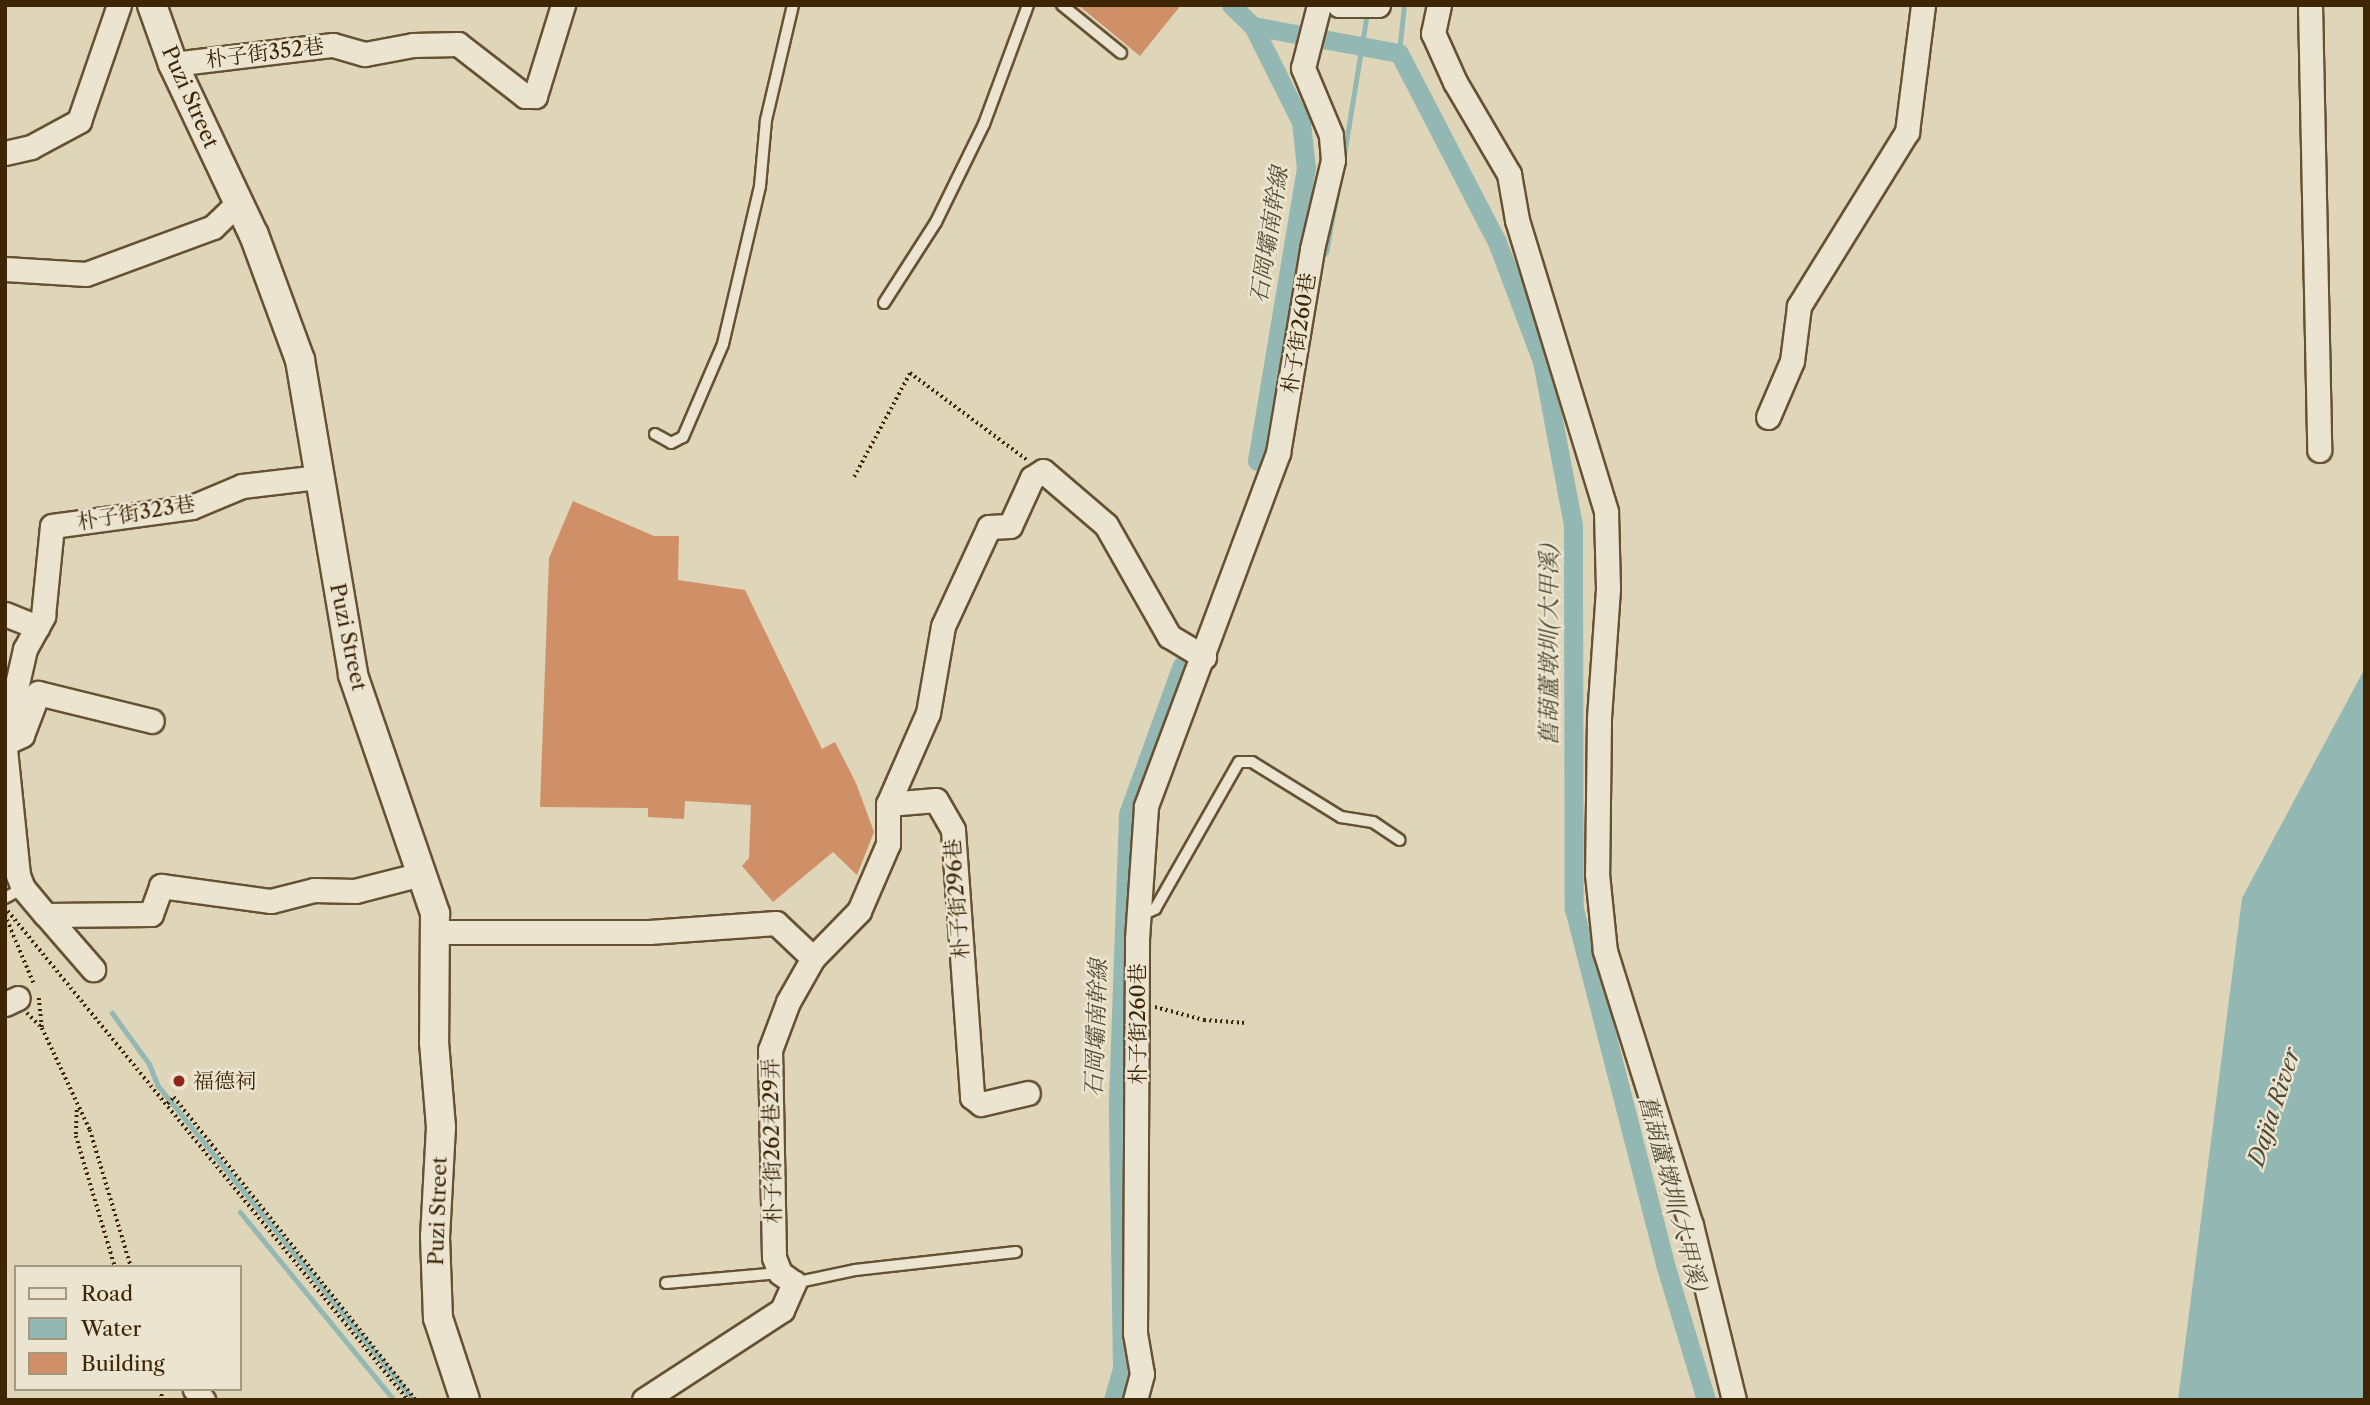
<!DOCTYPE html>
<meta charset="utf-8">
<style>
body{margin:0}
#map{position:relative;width:2370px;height:1405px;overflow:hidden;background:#dfd5b8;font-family:"Libre Caslon Text","Noto Serif TC",serif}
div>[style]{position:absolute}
.water>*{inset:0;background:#93b8b3}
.stream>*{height:5px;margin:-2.5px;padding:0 2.5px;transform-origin:2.5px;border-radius:2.5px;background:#93b8b3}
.canal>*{height:19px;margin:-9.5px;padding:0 9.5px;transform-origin:9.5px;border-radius:9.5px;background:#93b8b3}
.building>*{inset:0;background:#cf8f67}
.path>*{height:3.5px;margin-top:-1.75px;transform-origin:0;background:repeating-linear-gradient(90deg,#3e2504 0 2px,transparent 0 5.5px)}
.roads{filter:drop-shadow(2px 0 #665131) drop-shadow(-2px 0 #665131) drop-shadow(0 2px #665131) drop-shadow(0 -2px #665131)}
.service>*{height:10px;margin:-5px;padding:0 5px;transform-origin:5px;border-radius:5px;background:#eae4d1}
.minor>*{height:23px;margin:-11.5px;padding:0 11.5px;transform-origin:11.5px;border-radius:11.5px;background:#eae4d1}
.tertiary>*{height:28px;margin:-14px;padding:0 14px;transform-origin:14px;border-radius:14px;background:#eae4d1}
.dots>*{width:19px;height:19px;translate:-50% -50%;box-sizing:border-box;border:4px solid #eae4d1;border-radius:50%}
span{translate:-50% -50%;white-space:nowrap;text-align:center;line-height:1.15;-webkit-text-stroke:5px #eae4d1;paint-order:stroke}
.street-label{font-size:21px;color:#3e2504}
.poi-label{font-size:21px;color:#3e2504}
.left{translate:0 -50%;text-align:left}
.water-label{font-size:23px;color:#534a30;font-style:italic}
.frame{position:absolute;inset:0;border:7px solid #3e2504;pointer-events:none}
.legend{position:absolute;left:14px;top:1265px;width:228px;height:126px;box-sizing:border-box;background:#eae4d1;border:2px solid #a5987f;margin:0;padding:9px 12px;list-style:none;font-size:21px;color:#3e2504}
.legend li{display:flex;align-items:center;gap:14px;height:35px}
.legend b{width:35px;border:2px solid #a5987f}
</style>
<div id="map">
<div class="water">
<div style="clip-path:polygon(2365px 668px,2365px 1400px,2178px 1400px,2242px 898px)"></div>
</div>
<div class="stream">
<div style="left:1399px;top:53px;width:48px;rotate:-84.1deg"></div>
<div style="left:1343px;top:161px;width:151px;rotate:-80.8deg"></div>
<div style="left:1320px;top:259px;width:9px;rotate:-49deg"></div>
<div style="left:1326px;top:252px;width:72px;rotate:-79.6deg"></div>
<div style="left:112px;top:1013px;width:63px;rotate:54deg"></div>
<div style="left:149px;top:1064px;width:24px;rotate:68deg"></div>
<div style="left:158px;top:1086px;width:405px;rotate:50.9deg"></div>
<div style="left:240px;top:1212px;width:243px;rotate:50.7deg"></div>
</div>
<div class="canal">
<div style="left:1231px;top:5px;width:30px;rotate:44deg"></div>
<div style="left:1253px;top:26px;width:107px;rotate:63.4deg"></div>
<div style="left:1301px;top:122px;width:46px;rotate:83.8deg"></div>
<div style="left:1306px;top:168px;width:297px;rotate:99.5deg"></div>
<div style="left:1253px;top:26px;width:148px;rotate:10.5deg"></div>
<div style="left:1399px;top:53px;width:213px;rotate:62.6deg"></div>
<div style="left:1497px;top:242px;width:127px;rotate:69.3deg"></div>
<div style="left:1542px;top:361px;width:167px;rotate:79.3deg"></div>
<div style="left:1573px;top:525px;width:384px;rotate:89.9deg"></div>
<div style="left:1574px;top:909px;width:366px;rotate:75.6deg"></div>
<div style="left:1665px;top:1264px;width:142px;rotate:73.2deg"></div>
<div style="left:1113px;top:1400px;width:32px;rotate:-74deg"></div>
<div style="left:1122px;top:1369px;width:268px;rotate:-90.9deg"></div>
<div style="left:1118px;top:1101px;width:287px;rotate:-88deg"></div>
<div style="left:1128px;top:814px;width:158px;rotate:-70.1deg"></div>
</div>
<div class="building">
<div style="clip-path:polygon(1078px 5px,1181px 5px,1140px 56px)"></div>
<div style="clip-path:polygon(573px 501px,654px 536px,679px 536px,678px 580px,745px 590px,822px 749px,835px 742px,856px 783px,874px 832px,857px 875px,833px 852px,773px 902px,742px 866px,749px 858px,751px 805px,685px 801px,684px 819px,648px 817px,648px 808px,540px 807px,549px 558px)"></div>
</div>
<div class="path">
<div style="left:854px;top:477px;width:118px;rotate:-61.7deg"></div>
<div style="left:910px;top:373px;width:146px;rotate:36.6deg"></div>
<div style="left:8px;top:911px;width:632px;rotate:50.72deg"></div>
<div style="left:5px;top:915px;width:75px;rotate:67.2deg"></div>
<div style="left:39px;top:998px;width:30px;rotate:84deg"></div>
<div style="left:1155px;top:1007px;width:51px;rotate:14.9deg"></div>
<div style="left:1204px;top:1020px;width:43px;rotate:4deg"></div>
<div style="left:27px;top:1013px;width:21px;rotate:45deg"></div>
<div style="left:42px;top:1028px;width:113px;rotate:64.8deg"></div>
<div style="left:90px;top:1130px;width:143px;rotate:73.3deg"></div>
<div style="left:167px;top:1104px;width:10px;rotate:-45deg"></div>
<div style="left:174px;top:1097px;width:388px;rotate:51.4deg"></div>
<div style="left:77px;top:1110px;width:26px;rotate:92deg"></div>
<div style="left:76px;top:1136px;width:137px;rotate:73.4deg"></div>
<div style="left:160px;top:1389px;width:11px;rotate:75deg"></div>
</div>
<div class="roads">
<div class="service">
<div style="left:1062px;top:5px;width:76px;rotate:39.1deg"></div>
<div style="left:884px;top:303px;width:96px;rotate:-57.3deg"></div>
<div style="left:936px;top:222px;width:109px;rotate:-63.9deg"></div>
<div style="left:984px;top:124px;width:127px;rotate:-69.7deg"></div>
<div style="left:655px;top:434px;width:18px;rotate:29deg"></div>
<div style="left:671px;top:443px;width:13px;rotate:-27deg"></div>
<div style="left:683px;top:437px;width:101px;rotate:-66.7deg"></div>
<div style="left:723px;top:344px;width:162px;rotate:-76.8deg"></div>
<div style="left:760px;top:186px;width:66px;rotate:-84.8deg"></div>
<div style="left:766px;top:120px;width:118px;rotate:-76.8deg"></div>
<div style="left:5px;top:898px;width:21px;rotate:-29deg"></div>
<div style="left:1140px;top:916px;width:17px;rotate:-25deg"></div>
<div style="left:1155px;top:909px;width:169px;rotate:-60.3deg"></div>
<div style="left:1239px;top:762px;width:13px"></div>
<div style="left:1252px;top:762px;width:105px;rotate:31.7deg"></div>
<div style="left:1341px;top:817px;width:32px;rotate:9deg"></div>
<div style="left:1373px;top:822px;width:32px;rotate:34deg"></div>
<div style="left:666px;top:1283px;width:114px;rotate:-5deg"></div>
<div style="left:794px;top:1283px;width:62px;rotate:-12deg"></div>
<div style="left:855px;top:1270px;width:162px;rotate:-6.4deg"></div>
</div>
<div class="minor">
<div style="left:1339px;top:5px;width:39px"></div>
<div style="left:1439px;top:5px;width:29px;rotate:102deg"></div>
<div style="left:1433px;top:33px;width:54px;rotate:65.8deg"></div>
<div style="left:1455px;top:82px;width:107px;rotate:59.6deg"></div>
<div style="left:1509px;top:174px;width:47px;rotate:80.1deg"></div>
<div style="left:1517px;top:220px;width:305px;rotate:73deg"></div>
<div style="left:1606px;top:512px;width:77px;rotate:88.5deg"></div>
<div style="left:1608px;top:589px;width:130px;rotate:94deg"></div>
<div style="left:1599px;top:719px;width:155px;rotate:90.7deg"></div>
<div style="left:1597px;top:874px;width:77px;rotate:84.1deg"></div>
<div style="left:1605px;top:951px;width:287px;rotate:72.6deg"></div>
<div style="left:1691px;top:1225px;width:180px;rotate:76.2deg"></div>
<div style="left:2310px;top:5px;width:445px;rotate:88.8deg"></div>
<div style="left:173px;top:64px;width:161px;rotate:-6.8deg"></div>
<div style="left:333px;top:45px;width:33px;rotate:16deg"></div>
<div style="left:365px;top:54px;width:49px;rotate:-10.6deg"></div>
<div style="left:413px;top:45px;width:45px;rotate:-1.3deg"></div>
<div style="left:458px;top:44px;width:85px;rotate:37.8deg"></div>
<div style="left:525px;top:96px;width:10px"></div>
<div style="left:535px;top:96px;width:95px;rotate:-72.9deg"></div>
<div style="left:5px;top:153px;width:27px;rotate:-13deg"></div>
<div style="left:31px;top:147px;width:55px;rotate:-28.4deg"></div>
<div style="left:79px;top:121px;width:123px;rotate:-71deg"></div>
<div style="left:5px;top:269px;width:81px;rotate:3.5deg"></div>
<div style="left:86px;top:274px;width:135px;rotate:-20.3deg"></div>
<div style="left:213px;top:227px;width:36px;rotate:-44deg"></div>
<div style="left:1768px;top:417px;width:61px;rotate:-66.8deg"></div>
<div style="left:1792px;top:361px;width:55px;rotate:-82.7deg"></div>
<div style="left:1799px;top:306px;width:205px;rotate:-58.2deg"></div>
<div style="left:1907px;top:132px;width:128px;rotate:-82.8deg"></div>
<div style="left:5px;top:614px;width:35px;rotate:22deg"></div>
<div style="left:5px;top:737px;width:90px;rotate:-77.2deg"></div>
<div style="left:25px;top:649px;width:38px;rotate:-61deg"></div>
<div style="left:43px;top:616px;width:90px;rotate:-84.3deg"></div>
<div style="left:52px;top:526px;width:141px;rotate:-7.7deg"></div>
<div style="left:192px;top:507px;width:54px;rotate:-22.8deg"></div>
<div style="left:242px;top:486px;width:78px;rotate:-6.7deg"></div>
<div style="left:5px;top:743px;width:19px;rotate:-25deg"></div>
<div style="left:22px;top:735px;width:45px;rotate:-69.1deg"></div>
<div style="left:38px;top:693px;width:117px;rotate:13.8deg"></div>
<div style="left:5px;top:749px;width:127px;rotate:84.1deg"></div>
<div style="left:18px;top:875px;width:14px;rotate:69deg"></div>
<div style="left:23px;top:888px;width:35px;rotate:50deg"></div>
<div style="left:46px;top:915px;width:105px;rotate:-0.5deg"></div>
<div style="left:151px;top:914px;width:30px;rotate:-70deg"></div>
<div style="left:161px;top:886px;width:111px;rotate:7.8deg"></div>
<div style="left:271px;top:901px;width:44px;rotate:-14.3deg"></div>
<div style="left:314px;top:890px;width:41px;rotate:1.4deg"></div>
<div style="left:355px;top:891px;width:68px;rotate:-14.4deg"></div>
<div style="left:888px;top:804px;width:99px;rotate:-66.3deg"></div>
<div style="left:928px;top:713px;width:88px;rotate:-80.2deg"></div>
<div style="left:943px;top:626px;width:109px;rotate:-65.1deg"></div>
<div style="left:989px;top:527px;width:21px;rotate:-3deg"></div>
<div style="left:1010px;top:526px;width:53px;rotate:-65.4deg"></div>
<div style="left:1032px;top:478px;width:13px;rotate:-32deg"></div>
<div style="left:1043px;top:471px;width:83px;rotate:40.6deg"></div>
<div style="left:1106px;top:525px;width:128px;rotate:60.4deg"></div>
<div style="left:1169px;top:636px;width:41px;rotate:31deg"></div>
<div style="left:46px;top:915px;width:72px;rotate:49deg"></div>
<div style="left:438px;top:932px;width:211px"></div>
<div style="left:649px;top:932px;width:127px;rotate:-4.1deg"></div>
<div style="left:776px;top:923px;width:51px;rotate:43.4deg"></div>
<div style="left:813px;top:958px;width:66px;rotate:-45.6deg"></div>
<div style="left:859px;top:911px;width:73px;rotate:-66.6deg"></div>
<div style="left:888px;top:844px;width:40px;rotate:-90deg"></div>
<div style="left:888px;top:804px;width:48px;rotate:-4.8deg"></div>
<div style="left:936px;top:800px;width:34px;rotate:60deg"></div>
<div style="left:953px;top:830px;width:268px;rotate:85.9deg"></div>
<div style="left:972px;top:1097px;width:11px;rotate:38deg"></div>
<div style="left:981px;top:1104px;width:48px;rotate:-13.2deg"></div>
<div style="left:5px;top:1004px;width:14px;rotate:-25deg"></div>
<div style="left:195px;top:1389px;width:14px;rotate:54deg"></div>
<div style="left:644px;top:1400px;width:165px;rotate:-33.1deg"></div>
<div style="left:782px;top:1310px;width:30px;rotate:-66deg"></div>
<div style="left:794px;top:1283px;width:17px;rotate:-144deg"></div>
<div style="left:780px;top:1273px;width:17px;rotate:-111deg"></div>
<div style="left:774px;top:1257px;width:207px;rotate:-91.1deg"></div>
<div style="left:770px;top:1050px;width:51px;rotate:-69.4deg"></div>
<div style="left:788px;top:1002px;width:51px;rotate:-60.4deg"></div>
<div style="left:1135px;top:1400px;width:27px;rotate:-75deg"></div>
<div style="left:1142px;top:1374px;width:42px;rotate:-99.7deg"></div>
<div style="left:1135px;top:1333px;width:394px;rotate:-89.7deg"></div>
<div style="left:1137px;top:939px;width:133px;rotate:-86.1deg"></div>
<div style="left:1146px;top:806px;width:377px;rotate:-69.5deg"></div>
<div style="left:1278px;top:453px;width:207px;rotate:-80.5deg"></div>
<div style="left:1312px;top:249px;width:91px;rotate:-76.7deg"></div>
<div style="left:1333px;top:160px;width:25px;rotate:-95deg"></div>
<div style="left:1331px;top:135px;width:73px;rotate:-112.7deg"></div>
<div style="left:1303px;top:68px;width:65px;rotate:-75.7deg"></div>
</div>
<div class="tertiary">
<div style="left:152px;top:5px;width:63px;rotate:70.4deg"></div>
<div style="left:173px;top:64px;width:189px;rotate:64.7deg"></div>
<div style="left:254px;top:235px;width:133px;rotate:69.8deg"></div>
<div style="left:300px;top:360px;width:319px;rotate:80.4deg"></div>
<div style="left:353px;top:675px;width:252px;rotate:71deg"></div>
<div style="left:435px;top:913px;width:129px;rotate:90.4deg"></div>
<div style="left:434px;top:1042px;width:85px;rotate:85.3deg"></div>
<div style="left:441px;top:1127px;width:110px;rotate:93.1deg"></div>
<div style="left:435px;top:1237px;width:81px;rotate:87.9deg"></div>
<div style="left:438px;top:1318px;width:86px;rotate:71.8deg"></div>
</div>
</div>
<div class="dots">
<div style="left:179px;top:1081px;background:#8f2418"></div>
</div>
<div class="street-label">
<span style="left:265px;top:53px;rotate:-7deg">朴子街352巷</span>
<span style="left:190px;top:97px;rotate:66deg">Puzi Street</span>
<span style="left:1299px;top:333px;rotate:-81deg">朴子街260巷</span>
<span style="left:136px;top:513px;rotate:-9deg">朴子街323巷</span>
<span style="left:348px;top:637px;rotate:78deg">Puzi Street</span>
<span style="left:957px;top:899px;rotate:-94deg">朴子街296巷</span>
<span style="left:1138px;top:1024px;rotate:-90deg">朴子街260巷</span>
<span style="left:772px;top:1141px;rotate:-91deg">朴子街262巷29弄</span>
<span style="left:438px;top:1211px;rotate:-88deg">Puzi Street</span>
</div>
<div class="poi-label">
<span class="left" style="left:193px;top:1081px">福德祠</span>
</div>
<div class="water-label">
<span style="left:1269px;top:235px;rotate:-81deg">石岡壩南幹線</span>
<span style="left:1549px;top:644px;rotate:-90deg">舊葫蘆墩圳(大甲溪)</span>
<span style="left:1096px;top:1028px;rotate:-88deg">石岡壩南幹線</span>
<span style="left:2274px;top:1107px;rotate:-72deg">Dajia River</span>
<span style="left:1673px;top:1194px;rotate:75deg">舊葫蘆墩圳(大甲溪)</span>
</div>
<div class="frame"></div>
<ul class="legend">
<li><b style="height:9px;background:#eae4d1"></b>Road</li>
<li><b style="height:19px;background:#93b8b3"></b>Water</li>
<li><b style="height:19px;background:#cf8f67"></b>Building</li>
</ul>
</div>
